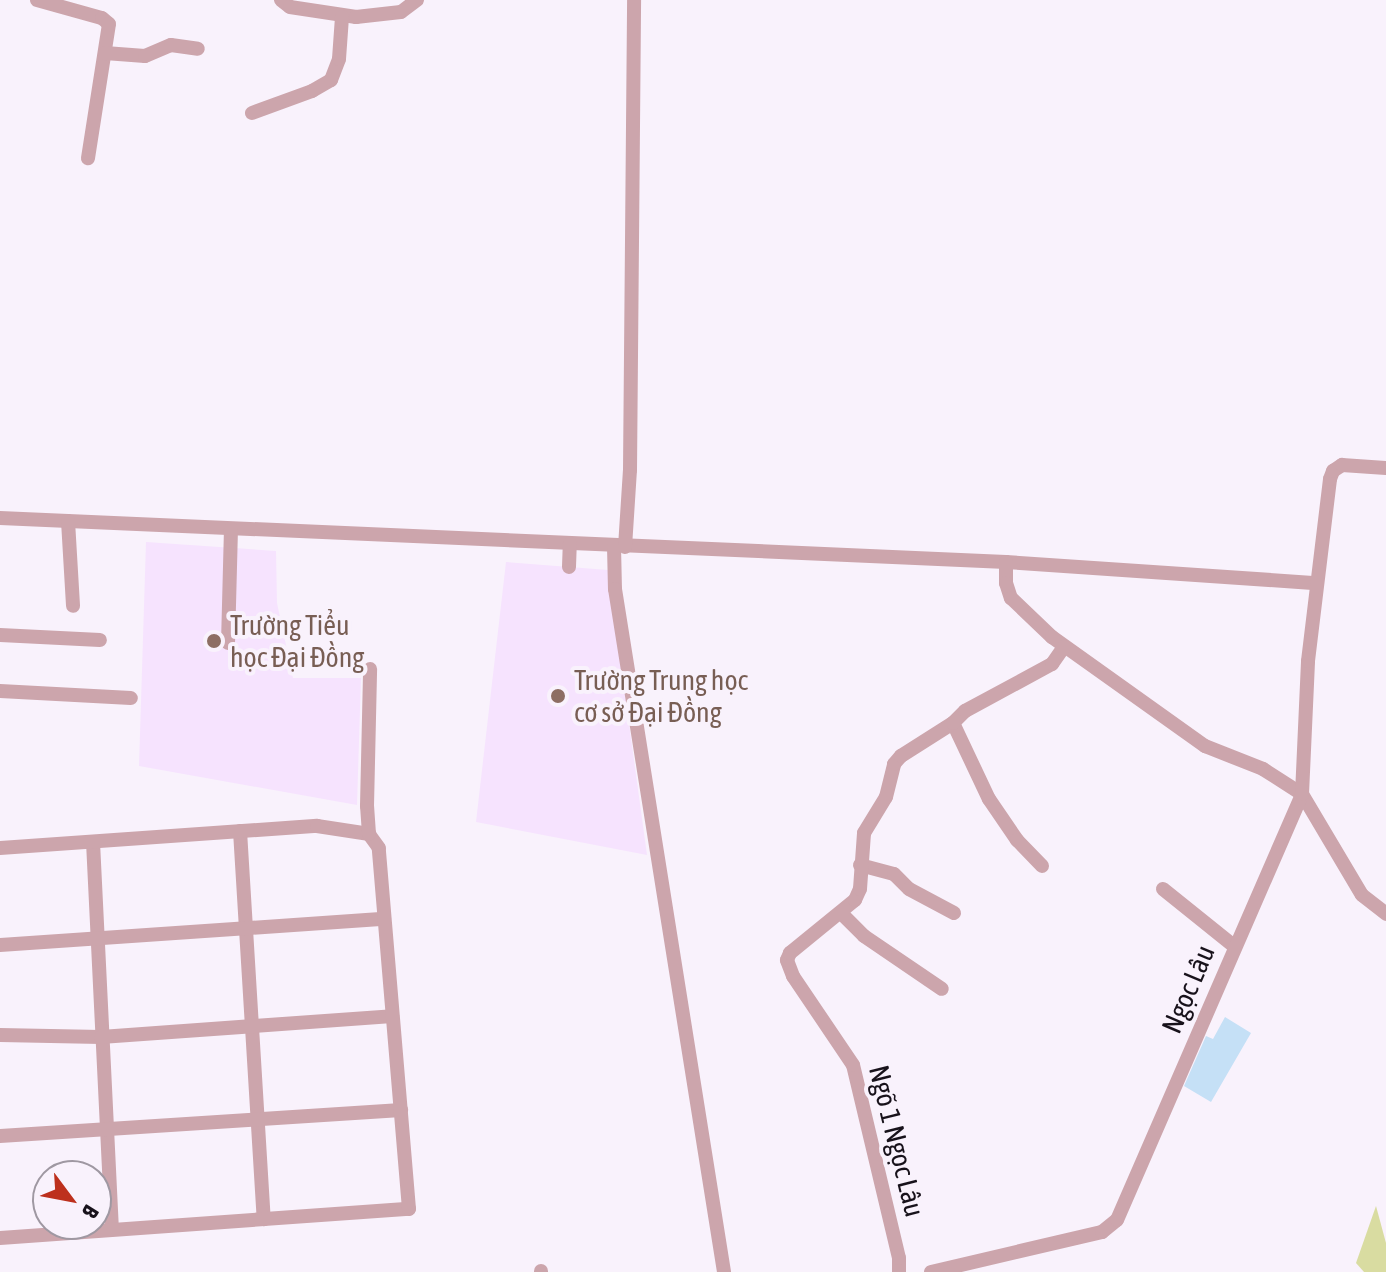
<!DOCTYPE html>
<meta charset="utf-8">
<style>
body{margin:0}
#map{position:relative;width:1386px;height:1272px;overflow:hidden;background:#f9f2fc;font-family:"Asap Condensed",sans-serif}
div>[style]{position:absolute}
.built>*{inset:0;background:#f6e3fe}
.green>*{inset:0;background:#d9dca1}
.water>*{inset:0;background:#c5e0f6}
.minor>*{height:14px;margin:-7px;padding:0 7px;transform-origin:7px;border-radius:7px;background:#cca5ac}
.dots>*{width:22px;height:22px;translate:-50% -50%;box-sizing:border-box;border:4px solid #f9f2fc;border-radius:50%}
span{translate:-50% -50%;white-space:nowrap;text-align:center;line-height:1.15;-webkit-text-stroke:8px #f9f2fc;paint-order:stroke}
.education-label{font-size:28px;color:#785e54}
.left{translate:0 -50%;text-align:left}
.street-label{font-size:28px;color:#18121b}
.north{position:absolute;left:32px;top:1160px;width:80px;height:80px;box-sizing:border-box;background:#f9f2fc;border:2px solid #9f98a2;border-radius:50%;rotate:122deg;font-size:22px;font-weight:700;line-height:32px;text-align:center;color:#18121b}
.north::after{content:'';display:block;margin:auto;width:28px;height:36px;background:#bd301d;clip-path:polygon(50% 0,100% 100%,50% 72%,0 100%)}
</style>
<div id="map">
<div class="built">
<div style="clip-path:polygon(146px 542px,276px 551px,277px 603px,293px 678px,361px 678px,357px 805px,139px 766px)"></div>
<div style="clip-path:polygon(506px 562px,608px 570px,647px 855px,476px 822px)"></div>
</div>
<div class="green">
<div style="clip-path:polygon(1376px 1206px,1386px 1243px,1386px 1272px,1364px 1272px,1356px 1263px)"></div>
</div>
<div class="water">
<div style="clip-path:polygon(1225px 1017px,1251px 1033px,1211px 1102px,1184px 1086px,1206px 1036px,1213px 1039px)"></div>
</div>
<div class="minor">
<div style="left:37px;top:0;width:67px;rotate:15.5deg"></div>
<div style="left:102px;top:18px;width:9px;rotate:41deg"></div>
<div style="left:109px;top:24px;width:136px;rotate:98.9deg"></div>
<div style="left:281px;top:0;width:11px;rotate:38deg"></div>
<div style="left:290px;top:7px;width:67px;rotate:8.6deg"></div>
<div style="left:356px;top:17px;width:45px;rotate:-6.3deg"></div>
<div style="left:401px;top:12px;width:20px;rotate:-37deg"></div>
<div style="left:105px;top:53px;width:40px;rotate:4.3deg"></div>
<div style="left:145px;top:56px;width:28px;rotate:-23deg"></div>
<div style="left:171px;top:45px;width:27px;rotate:8deg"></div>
<div style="left:252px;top:113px;width:64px;rotate:-20.1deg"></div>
<div style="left:312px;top:91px;width:22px;rotate:-30deg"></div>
<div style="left:331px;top:80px;width:22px;rotate:-69deg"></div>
<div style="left:339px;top:59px;width:42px;rotate:-85.9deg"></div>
<div style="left:0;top:518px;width:1007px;rotate:2.5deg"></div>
<div style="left:1006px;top:562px;width:311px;rotate:3.9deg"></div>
<div style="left:68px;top:521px;width:85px;rotate:86.6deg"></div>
<div style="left:614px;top:546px;width:43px;rotate:88.7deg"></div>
<div style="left:615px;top:589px;width:692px;rotate:80.93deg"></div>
<div style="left:625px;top:547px;width:77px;rotate:-86.3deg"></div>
<div style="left:630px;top:470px;width:470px;rotate:-89.5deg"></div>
<div style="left:1006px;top:562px;width:21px;rotate:90deg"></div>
<div style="left:1006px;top:583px;width:16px;rotate:72deg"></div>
<div style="left:1011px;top:598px;width:57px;rotate:43.6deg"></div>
<div style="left:1052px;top:637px;width:188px;rotate:35.5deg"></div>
<div style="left:1205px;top:746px;width:62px;rotate:21.6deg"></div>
<div style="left:1263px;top:769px;width:46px;rotate:32.7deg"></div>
<div style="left:1302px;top:794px;width:117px;rotate:59.3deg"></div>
<div style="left:1362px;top:895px;width:31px;rotate:38deg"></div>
<div style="left:569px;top:567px;width:23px;rotate:-88deg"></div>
<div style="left:0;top:635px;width:100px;rotate:2.9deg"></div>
<div style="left:228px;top:643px;width:114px;rotate:-88.5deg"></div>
<div style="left:0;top:691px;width:131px;rotate:3.1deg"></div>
<div style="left:953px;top:723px;width:84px;rotate:64.7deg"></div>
<div style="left:989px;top:799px;width:50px;rotate:55.7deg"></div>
<div style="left:1017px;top:840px;width:36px;rotate:46deg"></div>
<div style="left:240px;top:831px;width:389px;rotate:86.5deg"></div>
<div style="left:93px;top:842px;width:388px;rotate:87.2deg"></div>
<div style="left:0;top:848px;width:318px;rotate:-4deg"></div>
<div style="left:317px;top:826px;width:53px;rotate:8.7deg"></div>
<div style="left:860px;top:865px;width:35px;rotate:15deg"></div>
<div style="left:894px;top:874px;width:21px;rotate:45deg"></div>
<div style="left:909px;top:889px;width:51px;rotate:28.1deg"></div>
<div style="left:1163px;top:889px;width:91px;rotate:38.8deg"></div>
<div style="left:842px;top:914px;width:31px;rotate:45deg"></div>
<div style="left:864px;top:936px;width:94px;rotate:34.2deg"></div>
<div style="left:0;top:945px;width:385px;rotate:-3.9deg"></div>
<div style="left:0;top:1035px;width:101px;rotate:1.1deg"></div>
<div style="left:101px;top:1037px;width:292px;rotate:-4.1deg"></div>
<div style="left:0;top:1136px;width:402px;rotate:-3.7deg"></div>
<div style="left:0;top:1238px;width:410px;rotate:-4.1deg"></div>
<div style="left:409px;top:1209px;width:362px;rotate:-94.8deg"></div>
<div style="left:379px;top:848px;width:17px;rotate:-126deg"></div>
<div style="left:369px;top:834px;width:28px;rotate:-94deg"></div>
<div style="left:367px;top:806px;width:137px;rotate:-88.7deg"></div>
<div style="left:541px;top:1271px;width:1px;rotate:90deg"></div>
<div style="left:899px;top:1272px;width:14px;rotate:-90deg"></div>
<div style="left:899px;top:1258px;width:198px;rotate:-103.4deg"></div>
<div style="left:853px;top:1065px;width:107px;rotate:-124deg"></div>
<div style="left:793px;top:976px;width:17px;rotate:-111deg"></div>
<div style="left:787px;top:960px;width:8px;rotate:-67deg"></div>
<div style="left:790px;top:953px;width:84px;rotate:-39.2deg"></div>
<div style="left:855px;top:900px;width:12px;rotate:-66deg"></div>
<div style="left:860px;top:889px;width:56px;rotate:-85.9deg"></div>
<div style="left:864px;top:833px;width:42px;rotate:-58.6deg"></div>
<div style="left:886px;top:797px;width:34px;rotate:-76deg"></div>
<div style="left:894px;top:764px;width:11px;rotate:-49deg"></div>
<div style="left:901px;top:756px;width:62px;rotate:-32.4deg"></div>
<div style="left:953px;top:723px;width:17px;rotate:-45deg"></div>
<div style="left:965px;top:711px;width:99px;rotate:-28.4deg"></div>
<div style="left:1052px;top:664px;width:21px;rotate:-55deg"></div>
<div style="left:931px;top:1272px;width:176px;rotate:-13.2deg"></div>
<div style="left:1102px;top:1232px;width:19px;rotate:-39deg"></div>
<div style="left:1117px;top:1220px;width:464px;rotate:-66.5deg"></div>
<div style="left:1302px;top:794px;width:133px;rotate:-87.4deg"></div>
<div style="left:1308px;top:661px;width:183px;rotate:-83.1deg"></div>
<div style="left:1330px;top:479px;width:9px;rotate:-69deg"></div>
<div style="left:1333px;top:471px;width:11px;rotate:-34deg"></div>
<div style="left:1342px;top:465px;width:44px;rotate:3.9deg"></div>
</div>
<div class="dots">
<div style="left:214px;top:641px;background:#8d6e63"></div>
<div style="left:558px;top:696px;background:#8d6e63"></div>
</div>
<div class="education-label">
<span class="left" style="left:230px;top:641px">Trường Tiểu<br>học Đại Đồng</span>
<span class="left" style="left:574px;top:696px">Trường Trung học<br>cơ sở Đại Đồng</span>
</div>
<div class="street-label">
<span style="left:1188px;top:989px;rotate:-67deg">Ngọc Lâu</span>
<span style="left:897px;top:1141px;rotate:76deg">Ngõ 1 Ngọc Lâu</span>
</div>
<div class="north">B</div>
</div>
